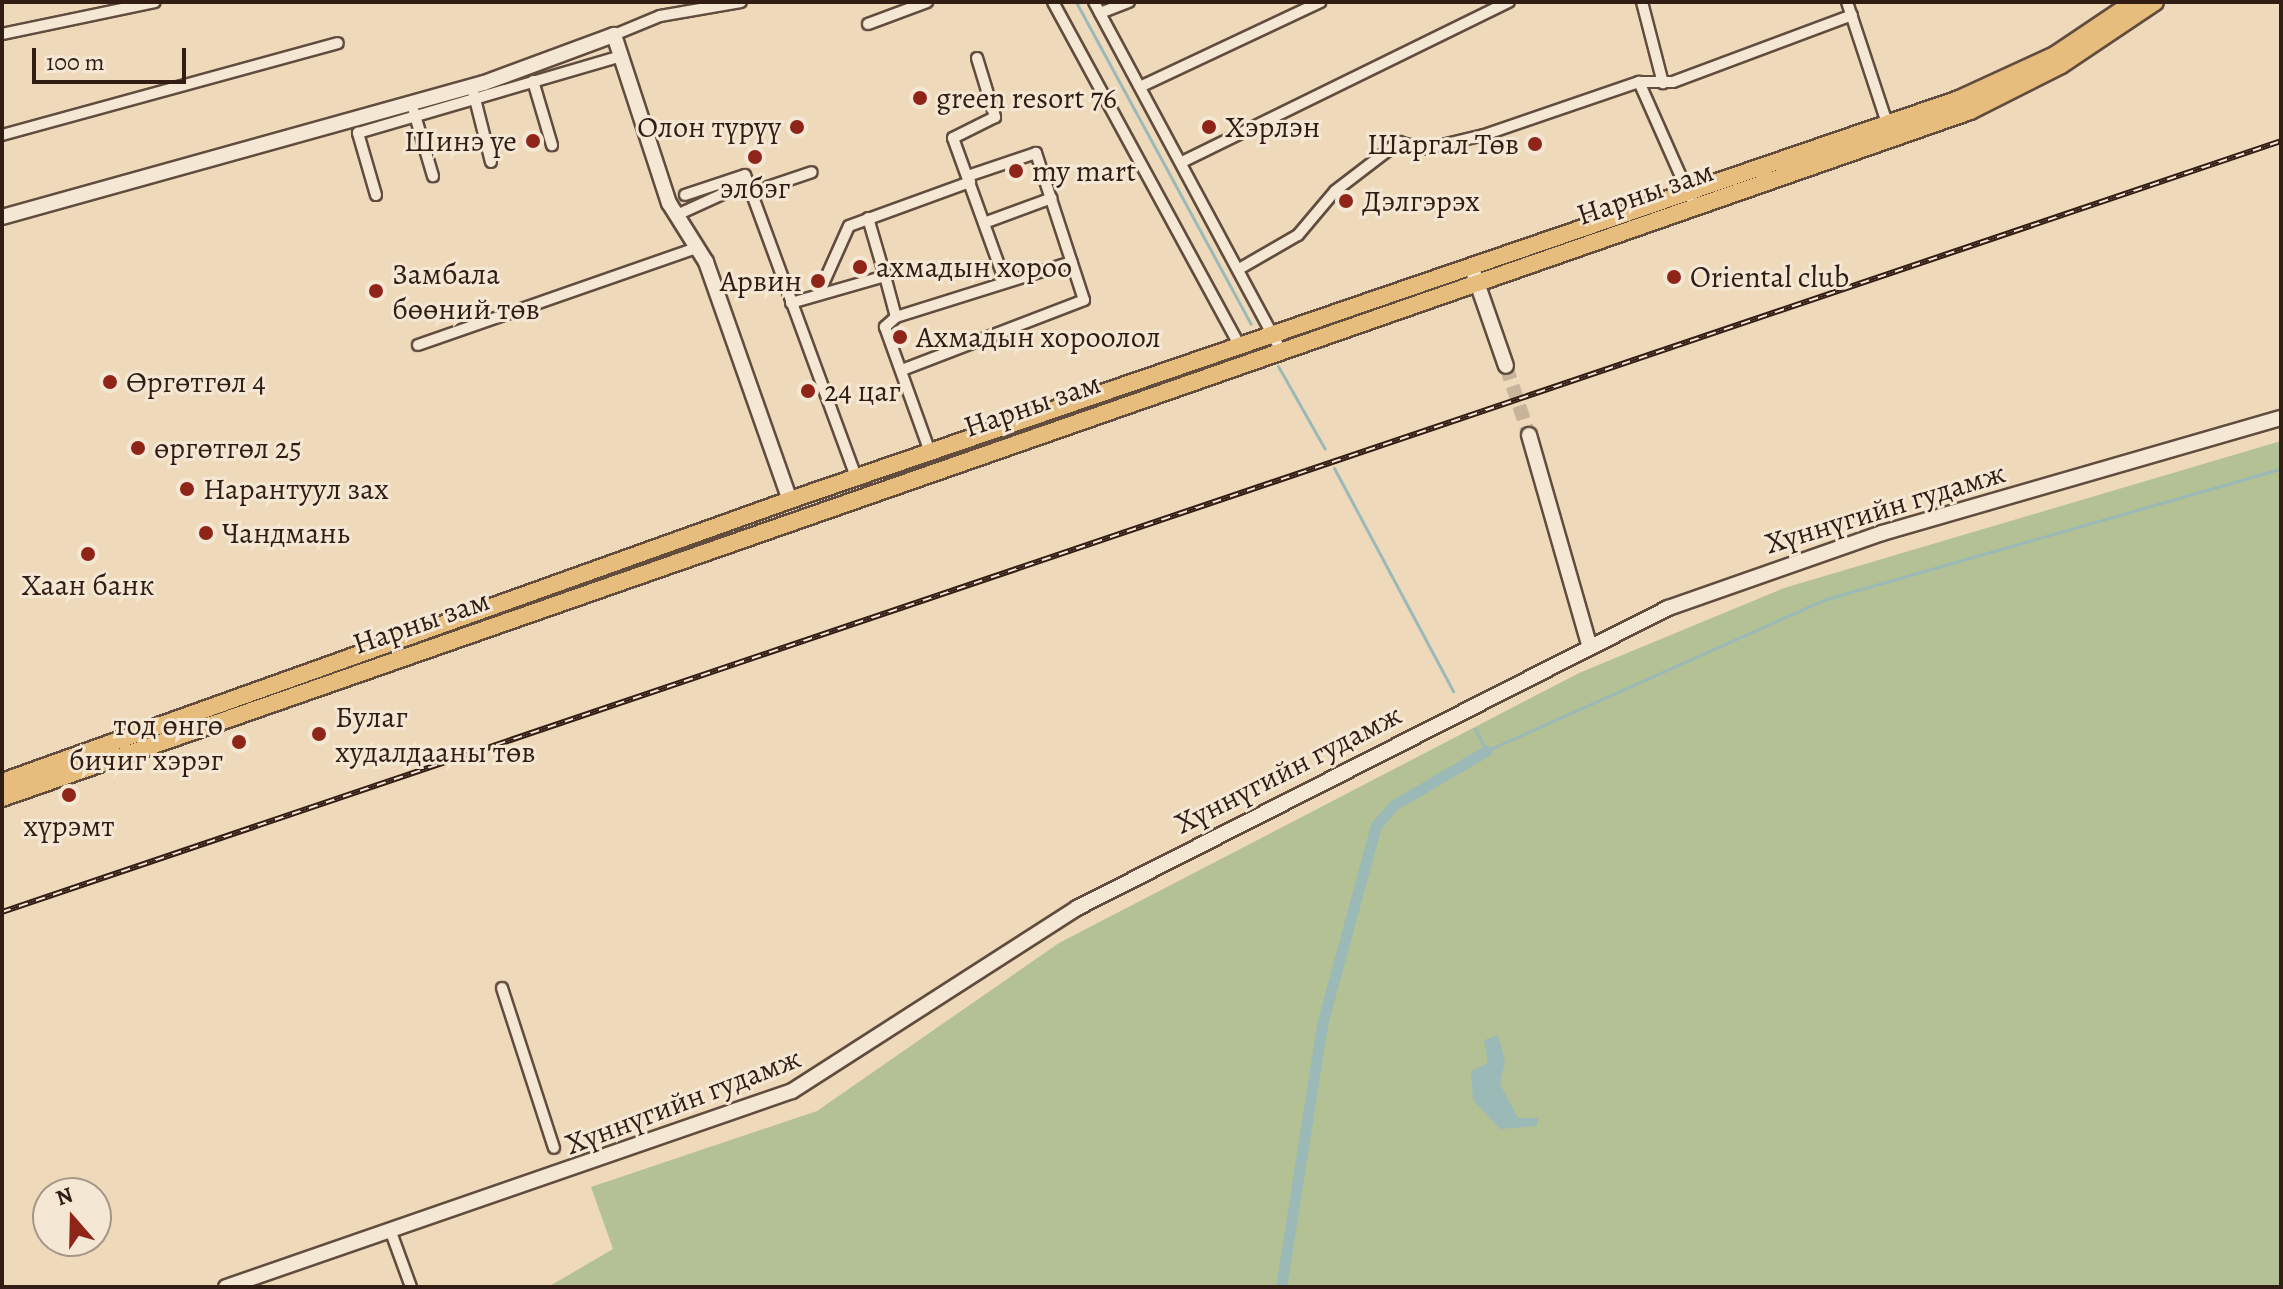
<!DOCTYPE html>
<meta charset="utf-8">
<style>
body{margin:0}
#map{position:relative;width:2283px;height:1289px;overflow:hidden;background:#eedabb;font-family:Alegreya,serif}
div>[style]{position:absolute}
.green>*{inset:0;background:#b4c194}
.water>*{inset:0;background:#9bb9b7}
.stream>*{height:3px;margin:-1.5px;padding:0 1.5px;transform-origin:1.5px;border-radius:1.5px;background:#9bb9b7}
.canal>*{height:11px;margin:-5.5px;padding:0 5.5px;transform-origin:5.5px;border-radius:5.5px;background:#9bb9b7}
.secondary-tunnel>*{height:14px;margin-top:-7px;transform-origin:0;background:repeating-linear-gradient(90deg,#c8b49a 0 14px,transparent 0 21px)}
.roads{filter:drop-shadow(2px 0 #614c3e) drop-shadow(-2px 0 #614c3e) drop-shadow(0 2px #614c3e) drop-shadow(0 -2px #614c3e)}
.street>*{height:10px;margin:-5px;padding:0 5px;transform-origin:5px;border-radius:5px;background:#f4e7d3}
.secondary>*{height:14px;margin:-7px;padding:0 7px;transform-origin:7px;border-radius:7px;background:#f4e7d3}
.primary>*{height:16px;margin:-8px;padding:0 8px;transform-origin:8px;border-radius:8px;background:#e7bd7e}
.rail>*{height:6px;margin-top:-3px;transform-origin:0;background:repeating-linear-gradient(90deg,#f4e7d3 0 9px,#321d15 0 18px);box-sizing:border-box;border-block:2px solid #321d15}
.dots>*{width:22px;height:22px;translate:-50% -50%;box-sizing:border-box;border:4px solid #f4e7d3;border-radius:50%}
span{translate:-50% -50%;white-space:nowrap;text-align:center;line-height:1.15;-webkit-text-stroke:6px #f4e7d3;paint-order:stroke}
.poi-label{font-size:30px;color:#321d15}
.left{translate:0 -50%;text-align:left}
.right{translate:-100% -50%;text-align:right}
.street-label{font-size:30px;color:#321d15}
.frame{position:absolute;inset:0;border:4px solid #321d15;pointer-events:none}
.north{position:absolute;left:32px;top:1177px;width:80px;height:80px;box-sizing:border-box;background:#f4e7d3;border:2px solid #a69687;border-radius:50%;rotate:340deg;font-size:22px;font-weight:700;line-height:32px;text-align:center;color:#321d15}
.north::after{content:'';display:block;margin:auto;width:28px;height:36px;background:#8f2418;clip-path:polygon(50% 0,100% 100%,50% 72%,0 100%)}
.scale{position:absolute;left:32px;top:48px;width:154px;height:36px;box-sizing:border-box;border:4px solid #321d15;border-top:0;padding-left:10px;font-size:24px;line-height:28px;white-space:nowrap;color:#321d15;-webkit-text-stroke:6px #f4e7d3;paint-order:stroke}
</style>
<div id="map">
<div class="green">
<div style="clip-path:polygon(2281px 441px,2281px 1287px,548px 1287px,613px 1249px,591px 1187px,817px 1111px,1059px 943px,1579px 673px,1784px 588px)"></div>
</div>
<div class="water">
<div style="clip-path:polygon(1498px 1035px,1505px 1061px,1500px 1084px,1518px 1118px,1538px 1118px,1537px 1126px,1500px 1129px,1473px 1100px,1471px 1071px,1488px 1063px,1484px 1040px)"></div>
</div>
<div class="stream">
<div style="left:1076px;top:2px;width:366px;rotate:61.5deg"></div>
<div style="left:1278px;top:366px;width:95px;rotate:60.5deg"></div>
<div style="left:1334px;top:468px;width:253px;rotate:61.9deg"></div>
<div style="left:1475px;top:729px;width:25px;rotate:63deg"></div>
<div style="left:1486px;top:751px;width:369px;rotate:-24.1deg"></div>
<div style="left:1823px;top:600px;width:476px;rotate:-16deg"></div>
</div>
<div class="canal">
<div style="left:1281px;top:1287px;width:266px;rotate:-81.1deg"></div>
<div style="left:1322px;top:1024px;width:206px;rotate:-74.8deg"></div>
<div style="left:1376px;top:825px;width:27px;rotate:-48deg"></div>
<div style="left:1394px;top:805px;width:107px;rotate:-30.4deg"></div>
</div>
<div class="secondary-tunnel">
<div style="left:1506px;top:366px;width:73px;rotate:71.6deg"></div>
</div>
<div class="roads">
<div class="street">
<div style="left:1053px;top:2px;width:390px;rotate:61.5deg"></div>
<div style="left:1094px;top:2px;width:394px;rotate:61.8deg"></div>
<div style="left:1642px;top:2px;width:84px;rotate:75.5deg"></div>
<div style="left:1847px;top:2px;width:127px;rotate:71.7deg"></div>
<div style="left:1100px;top:13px;width:31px;rotate:-21deg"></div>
<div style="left:868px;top:24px;width:63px;rotate:-20.4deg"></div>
<div style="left:2px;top:34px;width:156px;rotate:-11.8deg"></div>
<div style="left:614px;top:35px;width:50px;rotate:-22.4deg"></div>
<div style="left:660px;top:16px;width:82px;rotate:-9.8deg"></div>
<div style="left:977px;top:58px;width:62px;rotate:73deg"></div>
<div style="left:995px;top:117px;width:47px;rotate:153.4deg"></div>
<div style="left:953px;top:138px;width:153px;rotate:70.1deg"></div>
<div style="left:533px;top:81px;width:67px;rotate:73.5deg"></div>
<div style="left:1144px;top:85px;width:195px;rotate:-25.2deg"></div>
<div style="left:474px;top:95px;width:69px;rotate:75.8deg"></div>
<div style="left:414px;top:112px;width:67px;rotate:73.5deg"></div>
<div style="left:2px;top:135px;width:348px;rotate:-15.3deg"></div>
<div style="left:1182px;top:162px;width:364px;rotate:-26.1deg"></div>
<div style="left:376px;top:195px;width:65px;rotate:-106.2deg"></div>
<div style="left:358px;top:133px;width:274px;rotate:-16.3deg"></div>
<div style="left:685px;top:195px;width:63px;rotate:-18.4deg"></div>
<div style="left:745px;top:175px;width:322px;rotate:69.8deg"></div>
<div style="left:1690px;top:197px;width:126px;rotate:-113.9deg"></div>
<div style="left:1639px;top:82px;width:34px"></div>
<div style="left:1673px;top:82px;width:191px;rotate:-20.5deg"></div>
<div style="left:679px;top:214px;width:65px;rotate:-24.6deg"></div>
<div style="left:738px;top:187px;width:13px;rotate:27deg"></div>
<div style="left:750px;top:193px;width:65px;rotate:-18.7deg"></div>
<div style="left:868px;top:218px;width:60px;rotate:73.7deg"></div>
<div style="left:984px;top:223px;width:72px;rotate:-20.2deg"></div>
<div style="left:1239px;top:269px;width:68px;rotate:-30deg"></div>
<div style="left:1298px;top:235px;width:57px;rotate:-49.9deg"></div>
<div style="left:1335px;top:191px;width:81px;rotate:-37.4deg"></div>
<div style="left:1399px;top:142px;width:27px;rotate:15deg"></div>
<div style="left:1425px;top:149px;width:61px;rotate:-13.3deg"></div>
<div style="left:1484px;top:135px;width:164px;rotate:-18.9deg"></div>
<div style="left:819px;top:293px;width:73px;rotate:-65.9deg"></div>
<div style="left:849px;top:226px;width:129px;rotate:-20deg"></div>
<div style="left:791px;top:303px;width:98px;rotate:-16deg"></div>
<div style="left:885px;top:276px;width:42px;rotate:75deg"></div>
<div style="left:896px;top:317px;width:15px;rotate:138deg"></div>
<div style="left:885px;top:327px;width:133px;rotate:70.2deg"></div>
<div style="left:896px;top:317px;width:184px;rotate:-17.4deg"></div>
<div style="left:418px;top:345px;width:295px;rotate:-19.2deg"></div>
<div style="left:902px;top:370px;width:195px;rotate:-21deg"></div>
<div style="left:1084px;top:300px;width:155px;rotate:-108.1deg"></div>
<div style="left:1036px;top:153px;width:72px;rotate:161.3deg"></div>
<div style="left:502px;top:988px;width:168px;rotate:72deg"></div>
<div style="left:392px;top:1235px;width:55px;rotate:69.9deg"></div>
</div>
<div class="secondary">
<div style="left:2px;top:217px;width:500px;rotate:-15.54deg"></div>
<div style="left:484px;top:83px;width:139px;rotate:-20.3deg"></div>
<div style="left:614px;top:35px;width:177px;rotate:71.9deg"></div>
<div style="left:669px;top:203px;width:70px;rotate:57.9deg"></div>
<div style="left:706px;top:262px;width:252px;rotate:70.6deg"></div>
<div style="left:1474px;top:274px;width:97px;rotate:70.8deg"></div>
<div style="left:1529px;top:435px;width:217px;rotate:74deg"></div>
<div style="left:226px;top:1287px;width:599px;rotate:-19.1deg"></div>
<div style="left:792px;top:1091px;width:339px;rotate:-32.7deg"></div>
<div style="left:1077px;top:908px;width:663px;rotate:-26.91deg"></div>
<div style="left:1668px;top:608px;width:227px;rotate:-19.3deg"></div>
<div style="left:1882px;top:533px;width:415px;rotate:-16.1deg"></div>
</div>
<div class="primary">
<div style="left:2px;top:782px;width:837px;rotate:-19.69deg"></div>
<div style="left:790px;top:500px;width:1236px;rotate:-18.93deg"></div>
<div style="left:1959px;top:99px;width:106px;rotate:-24.6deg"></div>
<div style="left:2055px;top:55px;width:95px;rotate:-33.9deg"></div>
<div style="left:2px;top:798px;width:2084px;rotate:-19.24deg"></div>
<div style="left:1970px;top:111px;width:102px;rotate:-26.8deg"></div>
<div style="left:2061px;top:65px;width:113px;rotate:-33.8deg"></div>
</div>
</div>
<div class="rail">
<div style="left:2px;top:912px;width:2406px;rotate:-18.69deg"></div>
</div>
<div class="dots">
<div style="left:920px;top:98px;background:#8f2418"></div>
<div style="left:797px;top:127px;background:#8f2418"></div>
<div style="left:1209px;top:127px;background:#8f2418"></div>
<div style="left:533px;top:141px;background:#8f2418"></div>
<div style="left:1535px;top:144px;background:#8f2418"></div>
<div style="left:755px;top:157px;background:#8f2418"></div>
<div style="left:1016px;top:171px;background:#8f2418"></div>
<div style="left:1346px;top:201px;background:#8f2418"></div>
<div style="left:860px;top:267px;background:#8f2418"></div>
<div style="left:1674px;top:277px;background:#8f2418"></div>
<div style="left:818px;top:281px;background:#8f2418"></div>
<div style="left:376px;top:291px;background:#8f2418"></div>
<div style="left:900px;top:337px;background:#8f2418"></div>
<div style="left:110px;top:382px;background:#8f2418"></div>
<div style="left:808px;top:391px;background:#8f2418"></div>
<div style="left:138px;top:448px;background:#8f2418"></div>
<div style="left:187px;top:489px;background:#8f2418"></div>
<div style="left:206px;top:533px;background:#8f2418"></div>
<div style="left:88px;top:554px;background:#8f2418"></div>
<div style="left:319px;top:734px;background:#8f2418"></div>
<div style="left:239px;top:742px;background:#8f2418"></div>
<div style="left:69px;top:795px;background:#8f2418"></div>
</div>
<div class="poi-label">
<span class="left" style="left:936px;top:98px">green resort 76</span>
<span class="right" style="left:781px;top:127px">Олон түрүү</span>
<span class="left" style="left:1225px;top:127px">Хэрлэн</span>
<span class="right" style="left:517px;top:141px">Шинэ үе</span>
<span class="right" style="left:1519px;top:144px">Шаргал Төв</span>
<span class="left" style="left:1032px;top:171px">my mart</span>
<span style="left:755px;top:188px">элбэг</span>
<span class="left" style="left:1362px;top:201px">Дэлгэрэх</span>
<span class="left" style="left:876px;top:267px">ахмадын хороо</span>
<span class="left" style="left:392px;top:291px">Замбала<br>бөөний төв</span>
<span class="left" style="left:1690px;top:277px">Oriental club</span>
<span class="right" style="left:802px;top:281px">Арвин</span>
<span class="left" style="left:916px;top:337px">Ахмадын хороолол</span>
<span class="left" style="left:126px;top:382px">Өргөтгөл 4</span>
<span class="left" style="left:824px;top:391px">24 цаг</span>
<span class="left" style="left:154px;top:448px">өргөтгөл 25</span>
<span class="left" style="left:203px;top:489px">Нарантуул зах</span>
<span class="left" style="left:222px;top:533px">Чандмань</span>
<span style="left:88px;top:585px">Хаан банк</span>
<span class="left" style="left:335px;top:734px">Булаг<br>худалдааны төв</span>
<span class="right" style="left:223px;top:742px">тод өнгө<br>бичиг хэрэг</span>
<span style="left:69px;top:826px">хүрэмт</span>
</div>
<div class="street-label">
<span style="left:1645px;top:193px;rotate:-19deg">Нарны зам</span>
<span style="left:1032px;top:405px;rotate:-19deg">Нарны зам</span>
<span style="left:1885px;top:508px;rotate:-17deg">Хүннүгийн гудамж</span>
<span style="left:421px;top:622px;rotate:-19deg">Нарны зам</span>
<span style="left:1288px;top:769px;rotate:-27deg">Хүннүгийн гудамж</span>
<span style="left:683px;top:1101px;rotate:-21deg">Хүннүгийн гудамж</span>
</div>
<div class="frame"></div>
<div class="north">N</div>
<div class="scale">100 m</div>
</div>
